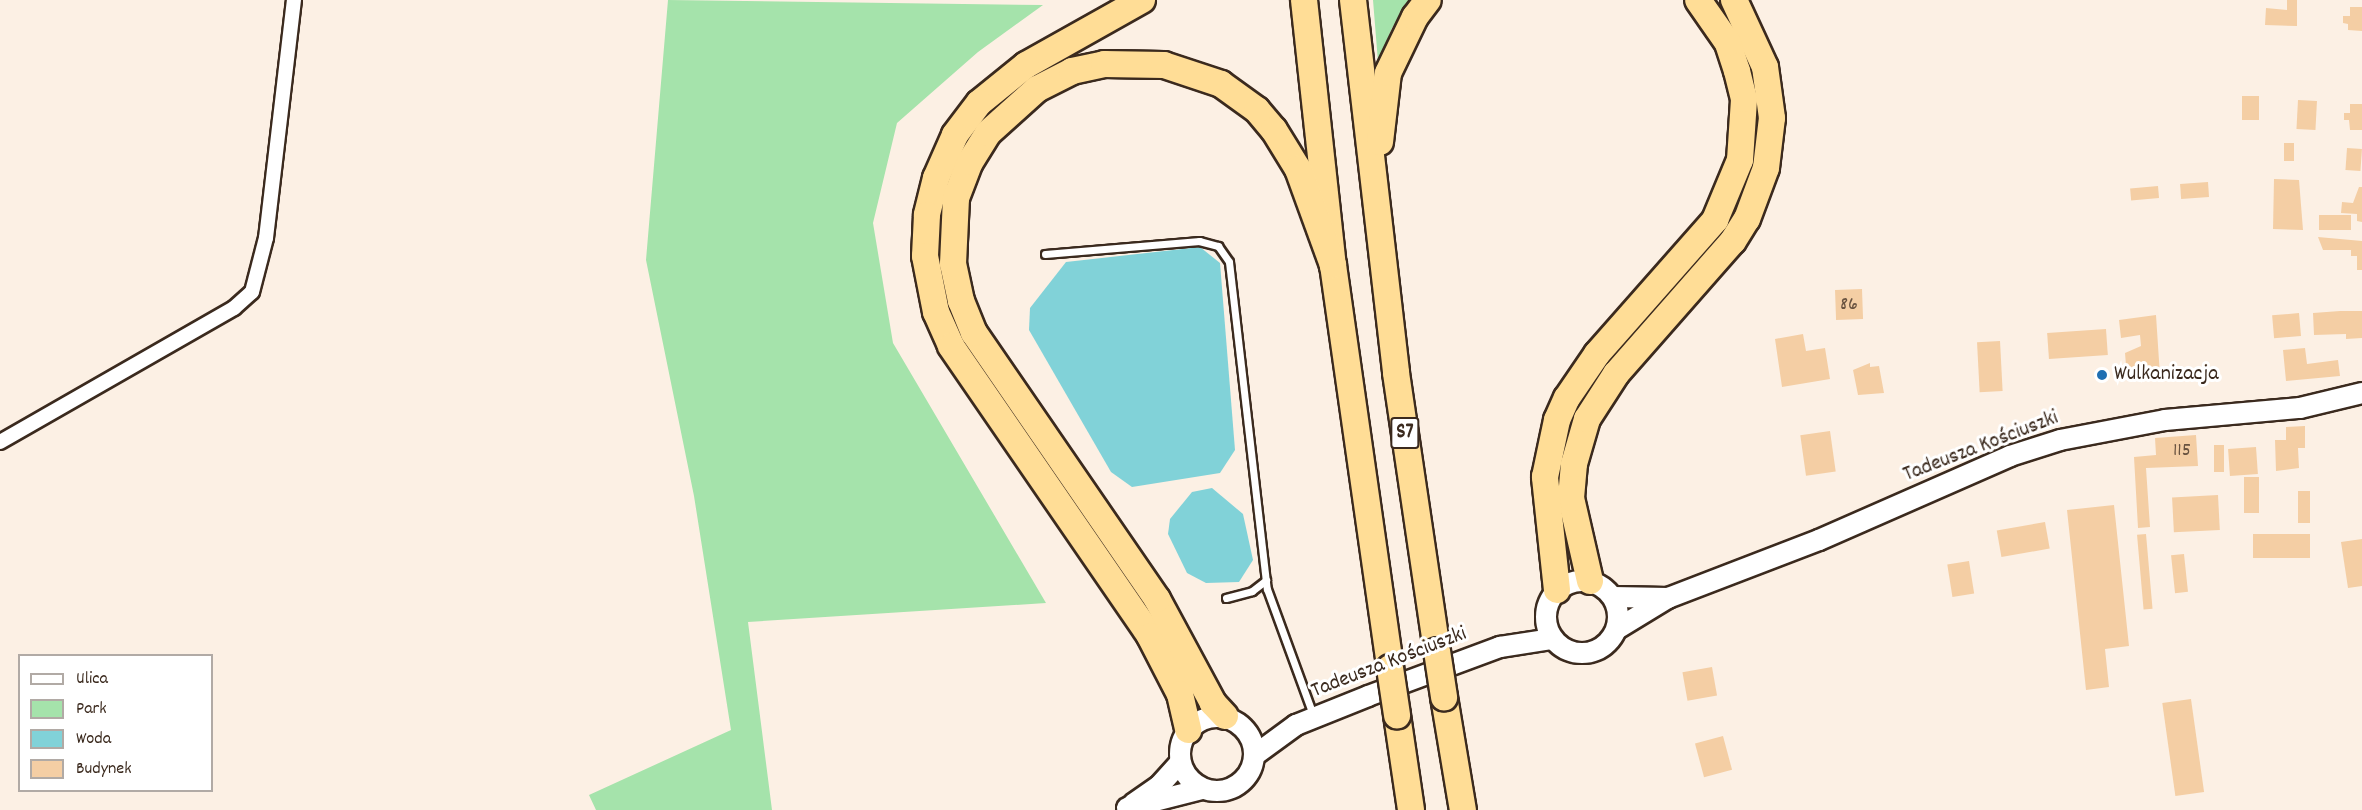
<!DOCTYPE html>
<meta charset="utf-8">
<style>
body{margin:0}
#map{position:relative;width:2362px;height:810px;overflow:hidden;background:#fcf0e4;font-family:Dekko,sans-serif}
div>[style]{position:absolute}
.green>*{inset:0;background:#a5e3ab}
.water>*{inset:0;background:#81d2d8}
.building>*{inset:0;background:#f4cea4;transform-origin:0 0}
.roads{filter:drop-shadow(2px 0 #3b2a1e) drop-shadow(-2px 0 #3b2a1e) drop-shadow(0 2px #3b2a1e) drop-shadow(0 -2px #3b2a1e)}
.lane>*{height:7px;margin:-3.5px;padding:0 3.5px;transform-origin:3.5px;border-radius:3.5px;background:#fff}
.street>*{height:14px;margin:-7px;padding:0 7px;transform-origin:7px;border-radius:7px;background:#fff}
.secondary>*{height:20px;margin:-10px;padding:0 10px;transform-origin:10px;border-radius:10px;background:#fff}
.secondary>.ring{margin:-10px;padding:0;box-sizing:content-box;background:none;border:20px solid #fff;border-radius:50%}
.highway>*{height:26px;margin:-13px;padding:0 13px;transform-origin:13px;border-radius:13px;background:#ffdd96}
.bridges{filter:drop-shadow(2px 0 #3b2a1e) drop-shadow(-2px 0 #3b2a1e) drop-shadow(0 2px #3b2a1e) drop-shadow(0 -2px #3b2a1e)}
.highway-bridge>*{height:26px;margin:-13px;padding:0 13px;transform-origin:13px;border-radius:13px;background:#ffdd96}
.dots>*{width:16px;height:16px;translate:-50% -50%;box-sizing:border-box;border:3px solid #fff;border-radius:50%}
span{translate:-50% -50%;white-space:nowrap;text-align:center;line-height:1.15;-webkit-text-stroke:6px #fff;paint-order:stroke}
.number-label{font-size:20px;color:#695340}
.number-label span{-webkit-text-stroke-width:0}
.shield-label span{padding:2px 4px;background:#fff;border:2px solid;border-radius:4px;-webkit-text-stroke-width:0}
.shield-label{font-size:21px;color:#3b2a1e;font-weight:700}
.poi-label{font-size:22px;color:#3b2a1e}
.left{translate:0 -50%;text-align:left}
.street-label{font-size:22px;color:#3b2a1e}
.legend{position:absolute;left:18px;top:654px;width:195px;height:138px;box-sizing:border-box;background:#fff;border:2px solid #b1aaa5;margin:0;padding:8px 10px;list-style:none;font-size:18px;color:#3b2a1e}
.legend li{display:flex;align-items:center;gap:12px;height:30px}
.legend b{width:30px;border:2px solid #b1aaa5}
</style>
<div id="map">
<div class="green">
<div style="clip-path:polygon(668px 0,1043px 5px,978px 52px,897px 123px,873px 223px,893px 343px,1046px 603px,748px 622px,772px 810px,596px 810px,589px 795px,731px 730px,694px 496px,646px 260px)"></div>
<div style="clip-path:polygon(1373px 0,1411px 0,1392px 28px,1378px 62px)"></div>
</div>
<div class="water">
<div style="clip-path:polygon(1200px 247px,1220px 263px,1235px 450px,1220px 473px,1132px 487px,1111px 472px,1029px 330px,1030px 308px,1066px 262px)"></div>
<div style="clip-path:polygon(1212px 488px,1243px 514px,1253px 560px,1239px 582px,1206px 583px,1187px 573px,1168px 534px,1170px 519px,1192px 492px)"></div>
</div>
<div class="building">
<div style="clip-path:polygon(2287px 0,2297px 0,2297px 26px,2265px 25px,2266px 8px,2287px 10px)"></div>
<div style="clip-path:polygon(2350px 7px,2362px 7px,2362px 31px,2348px 30px,2348px 24px,2343px 23px,2343px 16px,2350px 16px)"></div>
<div style="left:2242px;top:96px;width:17px;height:24px"></div>
<div style="left:2298px;top:100px;width:19px;height:29px;rotate:3deg"></div>
<div style="clip-path:polygon(2350px 104px,2362px 104px,2362px 130px,2350px 130px,2349px 120px,2344px 120px,2344px 113px,2350px 113px)"></div>
<div style="left:2284px;top:143px;width:10px;height:18px"></div>
<div style="left:2347px;top:148px;width:15px;height:22px;rotate:4deg"></div>
<div style="clip-path:polygon(2274px 179px,2299px 180px,2303px 230px,2273px 229px)"></div>
<div style="left:2208px;top:182px;width:15px;height:28px;rotate:86deg"></div>
<div style="left:2158px;top:186px;width:12px;height:28px;rotate:85deg"></div>
<div style="clip-path:polygon(2359px 187px,2362px 187px,2362px 222px,2357px 221px,2357px 214px,2341px 213px,2342px 202px,2353px 203px)"></div>
<div style="left:2319px;top:215px;width:32px;height:15px"></div>
<div style="clip-path:polygon(2318px 237px,2362px 241px,2362px 270px,2357px 270px,2357px 256px,2351px 256px,2351px 250px,2323px 250px)"></div>
<div style="left:1862px;top:289px;width:30px;height:27px;rotate:88deg"></div>
<div style="clip-path:polygon(2340px 311px,2362px 311px,2362px 338px,2346px 339px,2346px 334px,2314px 335px,2313px 313px)"></div>
<div style="left:2299px;top:313px;width:23px;height:27px;rotate:85deg"></div>
<div style="clip-path:polygon(2156px 315px,2160px 376px,2127px 378px,2125px 353px,2141px 346px,2140px 335px,2121px 338px,2119px 320px)"></div>
<div style="left:2106px;top:329px;width:26px;height:59px;rotate:86deg"></div>
<div style="clip-path:polygon(1803px 334px,1806px 351px,1825px 348px,1830px 379px,1782px 387px,1775px 339px)"></div>
<div style="left:2000px;top:341px;width:50px;height:23px;rotate:87deg"></div>
<div style="clip-path:polygon(2305px 348px,2307px 364px,2338px 360px,2340px 376px,2286px 381px,2283px 350px)"></div>
<div style="clip-path:polygon(1870px 363px,1870px 367px,1879px 366px,1884px 393px,1858px 395px,1853px 370px)"></div>
<div style="clip-path:polygon(2305px 426px,2305px 448px,2298px 448px,2299px 468px,2276px 471px,2275px 440px,2286px 440px,2286px 427px)"></div>
<div style="left:1830px;top:431px;width:41px;height:30px;rotate:82deg"></div>
<div style="clip-path:polygon(2196px 435px,2198px 466px,2146px 468px,2150px 527px,2138px 528px,2134px 457px,2156px 455px,2155px 438px)"></div>
<div style="left:2214px;top:445px;width:10px;height:27px"></div>
<div style="left:2256px;top:447px;width:27px;height:28px;rotate:86deg"></div>
<div style="left:2244px;top:477px;width:15px;height:36px"></div>
<div style="left:2298px;top:491px;width:12px;height:32px"></div>
<div style="left:2218px;top:495px;width:35px;height:46px;rotate:87deg"></div>
<div style="clip-path:polygon(2114px 505px,2129px 646px,2105px 649px,2109px 687px,2086px 690px,2067px 510px)"></div>
<div style="left:2045px;top:522px;width:27px;height:49px;rotate:80deg"></div>
<div style="left:2146px;top:534px;width:75px;height:9px;rotate:85deg"></div>
<div style="left:2310px;top:534px;width:24px;height:57px;rotate:90deg"></div>
<div style="clip-path:polygon(2362px 539px,2362px 586px,2348px 588px,2341px 542px)"></div>
<div style="left:2184px;top:554px;width:38px;height:13px;rotate:84deg"></div>
<div style="left:1969px;top:561px;width:33px;height:22px;rotate:81deg"></div>
<div style="left:1712px;top:667px;width:29px;height:30px;rotate:80deg"></div>
<div style="left:2191px;top:699px;width:94px;height:29px;rotate:82deg"></div>
<div style="left:1723px;top:736px;width:35px;height:29px;rotate:75deg"></div>
</div>
<div class="roads">
<div class="lane">
<div style="left:1045px;top:254px;width:155px;rotate:-4.8deg"></div>
<div style="left:1199px;top:241px;width:20px;rotate:15deg"></div>
<div style="left:1218px;top:246px;width:19px;rotate:55deg"></div>
<div style="left:1229px;top:262px;width:329px;rotate:83.4deg"></div>
<div style="left:1267px;top:589px;width:134px;rotate:69.9deg"></div>
<div style="left:1226px;top:598px;width:27px;rotate:-15deg"></div>
<div style="left:1252px;top:591px;width:18px;rotate:-38deg"></div>
</div>
<div class="street">
<div style="left:0;top:442px;width:270px;rotate:-29.8deg"></div>
<div style="left:234px;top:308px;width:24px;rotate:-42deg"></div>
<div style="left:252px;top:292px;width:56px;rotate:-75.5deg"></div>
<div style="left:266px;top:238px;width:240px;rotate:-83.3deg"></div>
</div>
<div class="secondary">
<div class="ring" style="left:1546px;top:581px;width:52px;height:52px"></div>
<div style="left:1613px;top:597px;width:55px;rotate:1deg"></div>
<div style="left:1668px;top:598px;width:162px;rotate:-21deg"></div>
<div style="left:1819px;top:540px;width:209px;rotate:-23.7deg"></div>
<div style="left:2010px;top:456px;width:52px;rotate:-17.7deg"></div>
<div style="left:2060px;top:440px;width:107px;rotate:-10.8deg"></div>
<div style="left:2165px;top:420px;width:136px;rotate:-5.1deg"></div>
<div style="left:2300px;top:408px;width:64px;rotate:-13.6deg"></div>
<div style="left:1617px;top:629px;width:60px;rotate:-31.3deg"></div>
<div class="ring" style="left:1180px;top:717px;width:54px;height:54px"></div>
<div style="left:1255px;top:755px;width:51px;rotate:-36.2deg"></div>
<div style="left:1296px;top:725px;width:78px;rotate:-21.9deg"></div>
<div style="left:1368px;top:696px;width:141px;rotate:-20.4deg"></div>
<div style="left:1500px;top:647px;width:53px;rotate:-8.7deg"></div>
<div style="left:1133px;top:804px;width:32px;rotate:-35deg"></div>
<div style="left:1159px;top:786px;width:31px;rotate:-48deg"></div>
<div style="left:1127px;top:808px;width:77px;rotate:-14.2deg"></div>
</div>
<div class="highway">
<div style="left:1142px;top:0;width:133px;rotate:150.7deg"></div>
<div style="left:1026px;top:65px;width:60px;rotate:141deg"></div>
<div style="left:979px;top:103px;width:40px;rotate:127deg"></div>
<div style="left:955px;top:135px;width:47px;rotate:113.8deg"></div>
<div style="left:936px;top:178px;width:38px;rotate:104deg"></div>
<div style="left:927px;top:215px;width:41px;rotate:92.8deg"></div>
<div style="left:925px;top:256px;width:57px;rotate:78.9deg"></div>
<div style="left:936px;top:312px;width:37px;rotate:66deg"></div>
<div style="left:951px;top:346px;width:352px;rotate:55.5deg"></div>
<div style="left:1150px;top:636px;width:65px;rotate:62.7deg"></div>
<div style="left:1180px;top:694px;width:37px;rotate:77deg"></div>
<div style="left:1304px;top:0;width:267px;rotate:83.8deg"></div>
<div style="left:1333px;top:265px;width:407px;rotate:81.9deg"></div>
<div style="left:1353px;top:0;width:375px;rotate:83.4deg"></div>
<div style="left:1396px;top:373px;width:281px;rotate:81.6deg"></div>
<div style="left:1380px;top:142px;width:69px;rotate:-83.4deg"></div>
<div style="left:1388px;top:73px;width:62px;rotate:-64.3deg"></div>
<div style="left:1415px;top:17px;width:21px;rotate:-53deg"></div>
<div style="left:1590px;top:581px;width:85px;rotate:-102.9deg"></div>
<div style="left:1571px;top:498px;width:34px;rotate:-85deg"></div>
<div style="left:1574px;top:464px;width:47px;rotate:-73.9deg"></div>
<div style="left:1587px;top:419px;width:54px;rotate:-57.2deg"></div>
<div style="left:1616px;top:374px;width:177px;rotate:-48.7deg"></div>
<div style="left:1733px;top:241px;width:26px;rotate:-58deg"></div>
<div style="left:1747px;top:219px;width:54px;rotate:-69.6deg"></div>
<div style="left:1766px;top:168px;width:50px;rotate:-83.2deg"></div>
<div style="left:1772px;top:118px;width:51px;rotate:-97.8deg"></div>
<div style="left:1765px;top:67px;width:74px;rotate:-114.8deg"></div>
<div style="left:1557px;top:590px;width:114px;rotate:-96.1deg"></div>
<div style="left:1545px;top:477px;width:58px;rotate:-78.1deg"></div>
<div style="left:1557px;top:420px;width:24px;rotate:-66deg"></div>
<div style="left:1567px;top:398px;width:53px;rotate:-55.7deg"></div>
<div style="left:1597px;top:354px;width:179px;rotate:-48.6deg"></div>
<div style="left:1715px;top:220px;width:65px;rotate:-67.4deg"></div>
<div style="left:1740px;top:160px;width:61px;rotate:-86.2deg"></div>
<div style="left:1744px;top:99px;width:29px;rotate:-104deg"></div>
<div style="left:1737px;top:71px;width:29px;rotate:-108deg"></div>
<div style="left:1728px;top:43px;width:52px;rotate:-124.9deg"></div>
<div style="left:1444px;top:697px;width:115px;rotate:80.5deg"></div>
<div style="left:1397px;top:715px;width:96px;rotate:81.6deg"></div>
<div style="left:1225px;top:716px;width:18px;rotate:-133deg"></div>
<div style="left:1213px;top:703px;width:118px;rotate:-118.3deg"></div>
<div style="left:1157px;top:599px;width:323px;rotate:-124.5deg"></div>
<div style="left:974px;top:333px;width:35px;rotate:-112deg"></div>
<div style="left:961px;top:301px;width:38px;rotate:-102deg"></div>
<div style="left:953px;top:264px;width:66px;rotate:-87.4deg"></div>
<div style="left:956px;top:198px;width:39px;rotate:-69deg"></div>
<div style="left:970px;top:162px;width:34px;rotate:-58deg"></div>
<div style="left:988px;top:133px;width:66px;rotate:-41.9deg"></div>
<div style="left:1037px;top:89px;width:39px;rotate:-27deg"></div>
<div style="left:1072px;top:71px;width:33px;rotate:-12deg"></div>
<div style="left:1104px;top:64px;width:60px;rotate:1deg"></div>
<div style="left:1164px;top:65px;width:60px;rotate:18.4deg"></div>
<div style="left:1221px;top:84px;width:44px;rotate:35.8deg"></div>
<div style="left:1257px;top:110px;width:26px;rotate:50deg"></div>
<div style="left:1274px;top:130px;width:46px;rotate:58.4deg"></div>
<div style="left:1298px;top:169px;width:102px;rotate:70deg"></div>
</div>
</div>
<div class="bridges">
<div class="highway-bridge">
<div style="left:1437px;top:651px;width:47px;rotate:81.3deg"></div>
<div style="left:1390px;top:668px;width:48px;rotate:81.5deg"></div>
</div>
</div>
<div class="dots">
<div style="left:2102px;top:375px;background:#1f6fb2"></div>
</div>
<div class="number-label">
<span style="left:1849px;top:305px">86</span>
<span style="left:2182px;top:451px">115</span>
</div>
<div class="shield-label">
<span style="left:1405px;top:433px">S7</span>
</div>
<div class="poi-label">
<span class="left" style="left:2114px;top:375px">Wulkanizacja</span>
</div>
<div class="street-label">
<span style="left:1981px;top:447px;rotate:-21deg">Tadeusza Kościuszki</span>
<span style="left:1389px;top:663px;rotate:-21deg">Tadeusza Kościuszki</span>
</div>
<ul class="legend">
<li><b style="height:8px;background:#fff"></b>Ulica</li>
<li><b style="height:16px;background:#a5e3ab"></b>Park</li>
<li><b style="height:16px;background:#81d2d8"></b>Woda</li>
<li><b style="height:16px;background:#f4cea4"></b>Budynek</li>
</ul>
</div>
